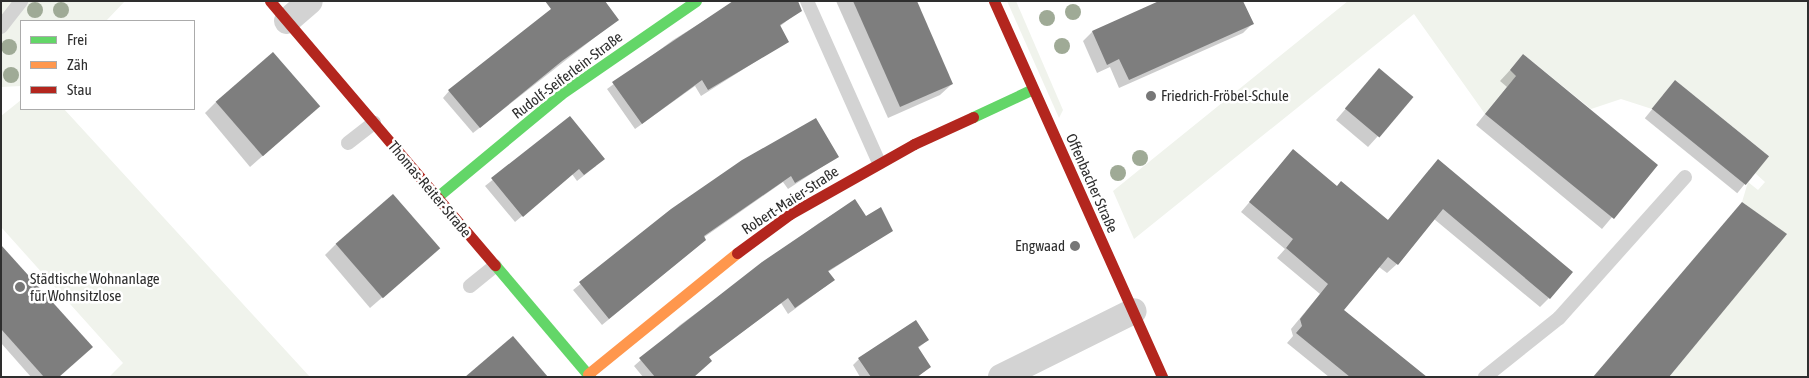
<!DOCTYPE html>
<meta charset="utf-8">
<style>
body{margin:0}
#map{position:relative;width:1809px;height:378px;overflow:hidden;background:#fff;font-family:"Asap Condensed",sans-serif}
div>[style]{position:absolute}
.green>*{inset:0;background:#f0f3ec}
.shadow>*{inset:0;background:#0003;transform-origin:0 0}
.building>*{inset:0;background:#7e7e7e;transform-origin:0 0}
.lane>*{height:14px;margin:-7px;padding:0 7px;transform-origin:7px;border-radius:7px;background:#d3d3d3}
.street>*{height:26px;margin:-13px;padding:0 13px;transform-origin:13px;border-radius:13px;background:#d3d3d3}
.fast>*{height:11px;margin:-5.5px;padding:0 5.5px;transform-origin:5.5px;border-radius:5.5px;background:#63d668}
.slow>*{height:11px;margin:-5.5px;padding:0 5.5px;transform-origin:5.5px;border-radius:5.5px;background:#ff974d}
.jam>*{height:11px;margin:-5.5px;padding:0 5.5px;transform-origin:5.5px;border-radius:5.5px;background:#b3261e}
.trees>*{width:16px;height:16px;margin:-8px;border-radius:50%;background:#9faa96}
.dots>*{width:14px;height:14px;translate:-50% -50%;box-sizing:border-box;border:2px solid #fff;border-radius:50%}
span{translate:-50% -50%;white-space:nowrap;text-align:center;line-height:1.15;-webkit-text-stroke:5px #fff;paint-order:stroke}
.street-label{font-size:15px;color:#2e2e2e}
.poi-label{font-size:15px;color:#2e2e2e}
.left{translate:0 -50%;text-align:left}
.right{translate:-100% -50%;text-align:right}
.frame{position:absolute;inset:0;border:2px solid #2e2e2e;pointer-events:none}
.legend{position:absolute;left:20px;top:20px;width:175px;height:90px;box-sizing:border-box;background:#fff;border:1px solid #ababab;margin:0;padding:6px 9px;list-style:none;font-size:15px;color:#2e2e2e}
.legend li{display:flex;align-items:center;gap:10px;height:25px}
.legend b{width:25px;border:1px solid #ababab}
</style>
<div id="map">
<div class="green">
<div style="clip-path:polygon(1px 1px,125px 1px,106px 21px,21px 21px,21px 86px,1px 87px)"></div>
<div style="clip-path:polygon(1007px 1px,1016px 1px,1063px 110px,1059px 118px)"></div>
<div style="clip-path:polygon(1348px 1px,1808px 1px,1808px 377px,1669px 377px,1786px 234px,1742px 202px,1748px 182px,1758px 190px,1765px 182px,1755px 173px,1769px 156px,1675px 80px,1652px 109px,1621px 99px,1591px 109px,1523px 54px,1510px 70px,1516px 76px,1485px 114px,1414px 14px,1134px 239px,1113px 191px)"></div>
<div style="clip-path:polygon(21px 100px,21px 109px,64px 109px,310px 377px,109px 377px,123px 363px,1px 227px,1px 116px)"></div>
</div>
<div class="shadow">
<div style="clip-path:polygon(736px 1px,797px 13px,779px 27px,788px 41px,701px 96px,695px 86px,635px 129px,607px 89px,673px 40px)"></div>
<div style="clip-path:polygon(836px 1px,915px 1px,952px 84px,940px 95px,888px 118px)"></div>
<div style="clip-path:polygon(1162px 1px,1252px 24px,1243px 33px,1119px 88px,1110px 67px,1097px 73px,1083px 41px,1092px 32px)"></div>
<div style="clip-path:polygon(617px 20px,473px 133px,443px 98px,449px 91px)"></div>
<div style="clip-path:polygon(1523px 56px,1656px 165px,1602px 229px,1476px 125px,1507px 87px,1500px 81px)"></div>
<div style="clip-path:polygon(1379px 70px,1378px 136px,1368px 147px,1336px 120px)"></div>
<div style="left:1675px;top:81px;width:119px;height:48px;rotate:39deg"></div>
<div style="clip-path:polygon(216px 102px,318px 107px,250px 167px,205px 113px)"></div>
<div style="clip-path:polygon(570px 118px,596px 166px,577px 181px,572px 174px,515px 222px,485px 186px)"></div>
<div style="clip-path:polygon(1293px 151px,1337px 187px,1387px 221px,1429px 170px,1549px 298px,1540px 307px,1434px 219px,1397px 264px,1387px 273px,1379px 267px,1343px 310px,1425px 377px,1329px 377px,1287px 343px,1293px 336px,1291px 329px,1320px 294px,1277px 258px,1285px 249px,1241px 212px)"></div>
<div style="clip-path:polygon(837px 157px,788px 189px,783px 182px,703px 238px,698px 246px,602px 325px,573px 290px,672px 210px)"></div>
<div style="clip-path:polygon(855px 201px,866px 218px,891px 231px,828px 272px,833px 280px,826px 286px,788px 314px,781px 303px,708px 358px,693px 377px,643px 377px,634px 366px,680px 325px,819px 223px)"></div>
<div style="clip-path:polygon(336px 244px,438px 249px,370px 308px,325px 255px)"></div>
<div style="clip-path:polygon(1px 247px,58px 377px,31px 377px,1px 343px)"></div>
<div style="clip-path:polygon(928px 340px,917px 349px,929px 367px,918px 377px,860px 377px,853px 365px,859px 359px)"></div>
</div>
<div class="building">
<div style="clip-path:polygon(545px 1px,605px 1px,619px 20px,562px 61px,480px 128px,448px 90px,551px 9px)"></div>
<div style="clip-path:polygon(733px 1px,798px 1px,802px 11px,780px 25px,789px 42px,708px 90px,702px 80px,642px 124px,612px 82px)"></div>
<div style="clip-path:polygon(853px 1px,917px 1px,953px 84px,900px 107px)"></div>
<div style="clip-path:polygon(1159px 1px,1243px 1px,1254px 24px,1129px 80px,1119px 59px,1107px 65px,1092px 31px)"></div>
<div style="left:273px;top:52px;width:72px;height:76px;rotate:49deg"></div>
<div style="clip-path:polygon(1523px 54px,1658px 165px,1614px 219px,1485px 114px,1516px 76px,1510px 70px)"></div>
<div style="left:1379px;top:68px;width:45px;height:53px;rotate:40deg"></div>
<div style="left:1675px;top:80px;width:121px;height:37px;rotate:39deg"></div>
<div style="clip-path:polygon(570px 116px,605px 159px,584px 175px,579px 169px,523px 217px,491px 178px)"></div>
<div style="clip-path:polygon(816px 118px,839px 157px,795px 183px,791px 176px,704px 236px,706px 240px,609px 319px,579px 282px,671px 209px,742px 160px)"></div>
<div style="clip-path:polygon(1293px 149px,1337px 186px,1341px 181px,1388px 220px,1438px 159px,1573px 272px,1550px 299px,1443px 209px,1398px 265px,1388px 257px,1344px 310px,1427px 377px,1350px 377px,1296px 333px,1302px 326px,1300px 319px,1328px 284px,1286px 248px,1293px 239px,1249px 202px)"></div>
<div style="left:393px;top:194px;width:72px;height:76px;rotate:49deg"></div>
<div style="clip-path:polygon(855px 199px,866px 216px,881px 207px,893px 231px,828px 271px,835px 280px,795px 308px,788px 298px,709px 357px,712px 361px,694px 377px,655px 377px,639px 358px,762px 262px)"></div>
<div style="clip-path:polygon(1742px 202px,1787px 234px,1669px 377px,1593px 377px)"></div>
<div style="clip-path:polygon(1px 245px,93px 347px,59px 377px,44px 377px,1px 329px)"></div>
<div style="clip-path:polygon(916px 320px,929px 340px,918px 347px,931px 367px,917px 377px,871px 377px,858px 358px)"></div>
<div style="clip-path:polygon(513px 336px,548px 377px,465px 377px)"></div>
</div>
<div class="lane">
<div style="left:807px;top:1px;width:177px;rotate:66deg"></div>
<div style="left:1px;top:27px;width:33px;rotate:-52deg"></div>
<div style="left:348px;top:143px;width:33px;rotate:-38deg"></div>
<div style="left:470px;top:286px;width:32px;rotate:-39deg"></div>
<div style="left:1485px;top:377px;width:95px;rotate:-38.6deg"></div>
<div style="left:1559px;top:318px;width:189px;rotate:-48.2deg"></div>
</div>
<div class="street">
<div style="left:287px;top:21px;width:30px;rotate:-41deg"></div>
<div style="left:1001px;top:377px;width:148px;rotate:-26.4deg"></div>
</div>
<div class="fast">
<div style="left:973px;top:117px;width:66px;rotate:-25deg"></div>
<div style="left:437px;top:197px;width:161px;rotate:-39.7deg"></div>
<div style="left:561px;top:94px;width:164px;rotate:-34.6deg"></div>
<div style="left:495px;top:265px;width:147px;rotate:49.7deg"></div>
</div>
<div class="slow">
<div style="left:588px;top:374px;width:192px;rotate:-39.1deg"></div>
</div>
<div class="jam">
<div style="left:270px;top:1px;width:347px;rotate:49.6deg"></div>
<div style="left:994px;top:1px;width:412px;rotate:65.9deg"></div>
<div style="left:737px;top:253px;width:66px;rotate:-36.3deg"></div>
<div style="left:790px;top:214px;width:142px;rotate:-29.4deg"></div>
<div style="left:914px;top:144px;width:65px;rotate:-24.6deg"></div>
</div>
<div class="trees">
<div style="left:35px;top:10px"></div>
<div style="left:61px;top:10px"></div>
<div style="left:1073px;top:12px"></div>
<div style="left:1047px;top:18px"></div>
<div style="left:1062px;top:46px"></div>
<div style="left:9px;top:47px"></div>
<div style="left:11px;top:75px"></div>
<div style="left:1140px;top:158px"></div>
<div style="left:1118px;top:173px"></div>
</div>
<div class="dots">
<div style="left:1151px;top:96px;background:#777"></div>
<div style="left:1075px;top:246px;background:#777"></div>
<div style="left:20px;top:287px;background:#777"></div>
</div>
<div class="street-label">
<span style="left:567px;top:75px;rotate:-37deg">Rudolf-Seiferlein-Straße</span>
<span style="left:1092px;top:183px;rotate:66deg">Offenbacher Straße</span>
<span style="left:430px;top:189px;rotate:50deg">Thomas-Reiter-Straße</span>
<span style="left:790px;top:200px;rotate:-33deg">Robert-Maier-Straße</span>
</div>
<div class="poi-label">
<span class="left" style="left:1161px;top:96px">Friedrich-Fröbel-Schule</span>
<span class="right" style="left:1065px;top:246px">Engwaad</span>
<span class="left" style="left:30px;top:287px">Städtische Wohnanlage<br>für Wohnsitzlose</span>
</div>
<div class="frame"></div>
<ul class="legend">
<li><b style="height:6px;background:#63d668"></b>Frei</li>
<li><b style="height:6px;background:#ff974d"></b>Zäh</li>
<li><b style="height:6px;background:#b3261e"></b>Stau</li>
</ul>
</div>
